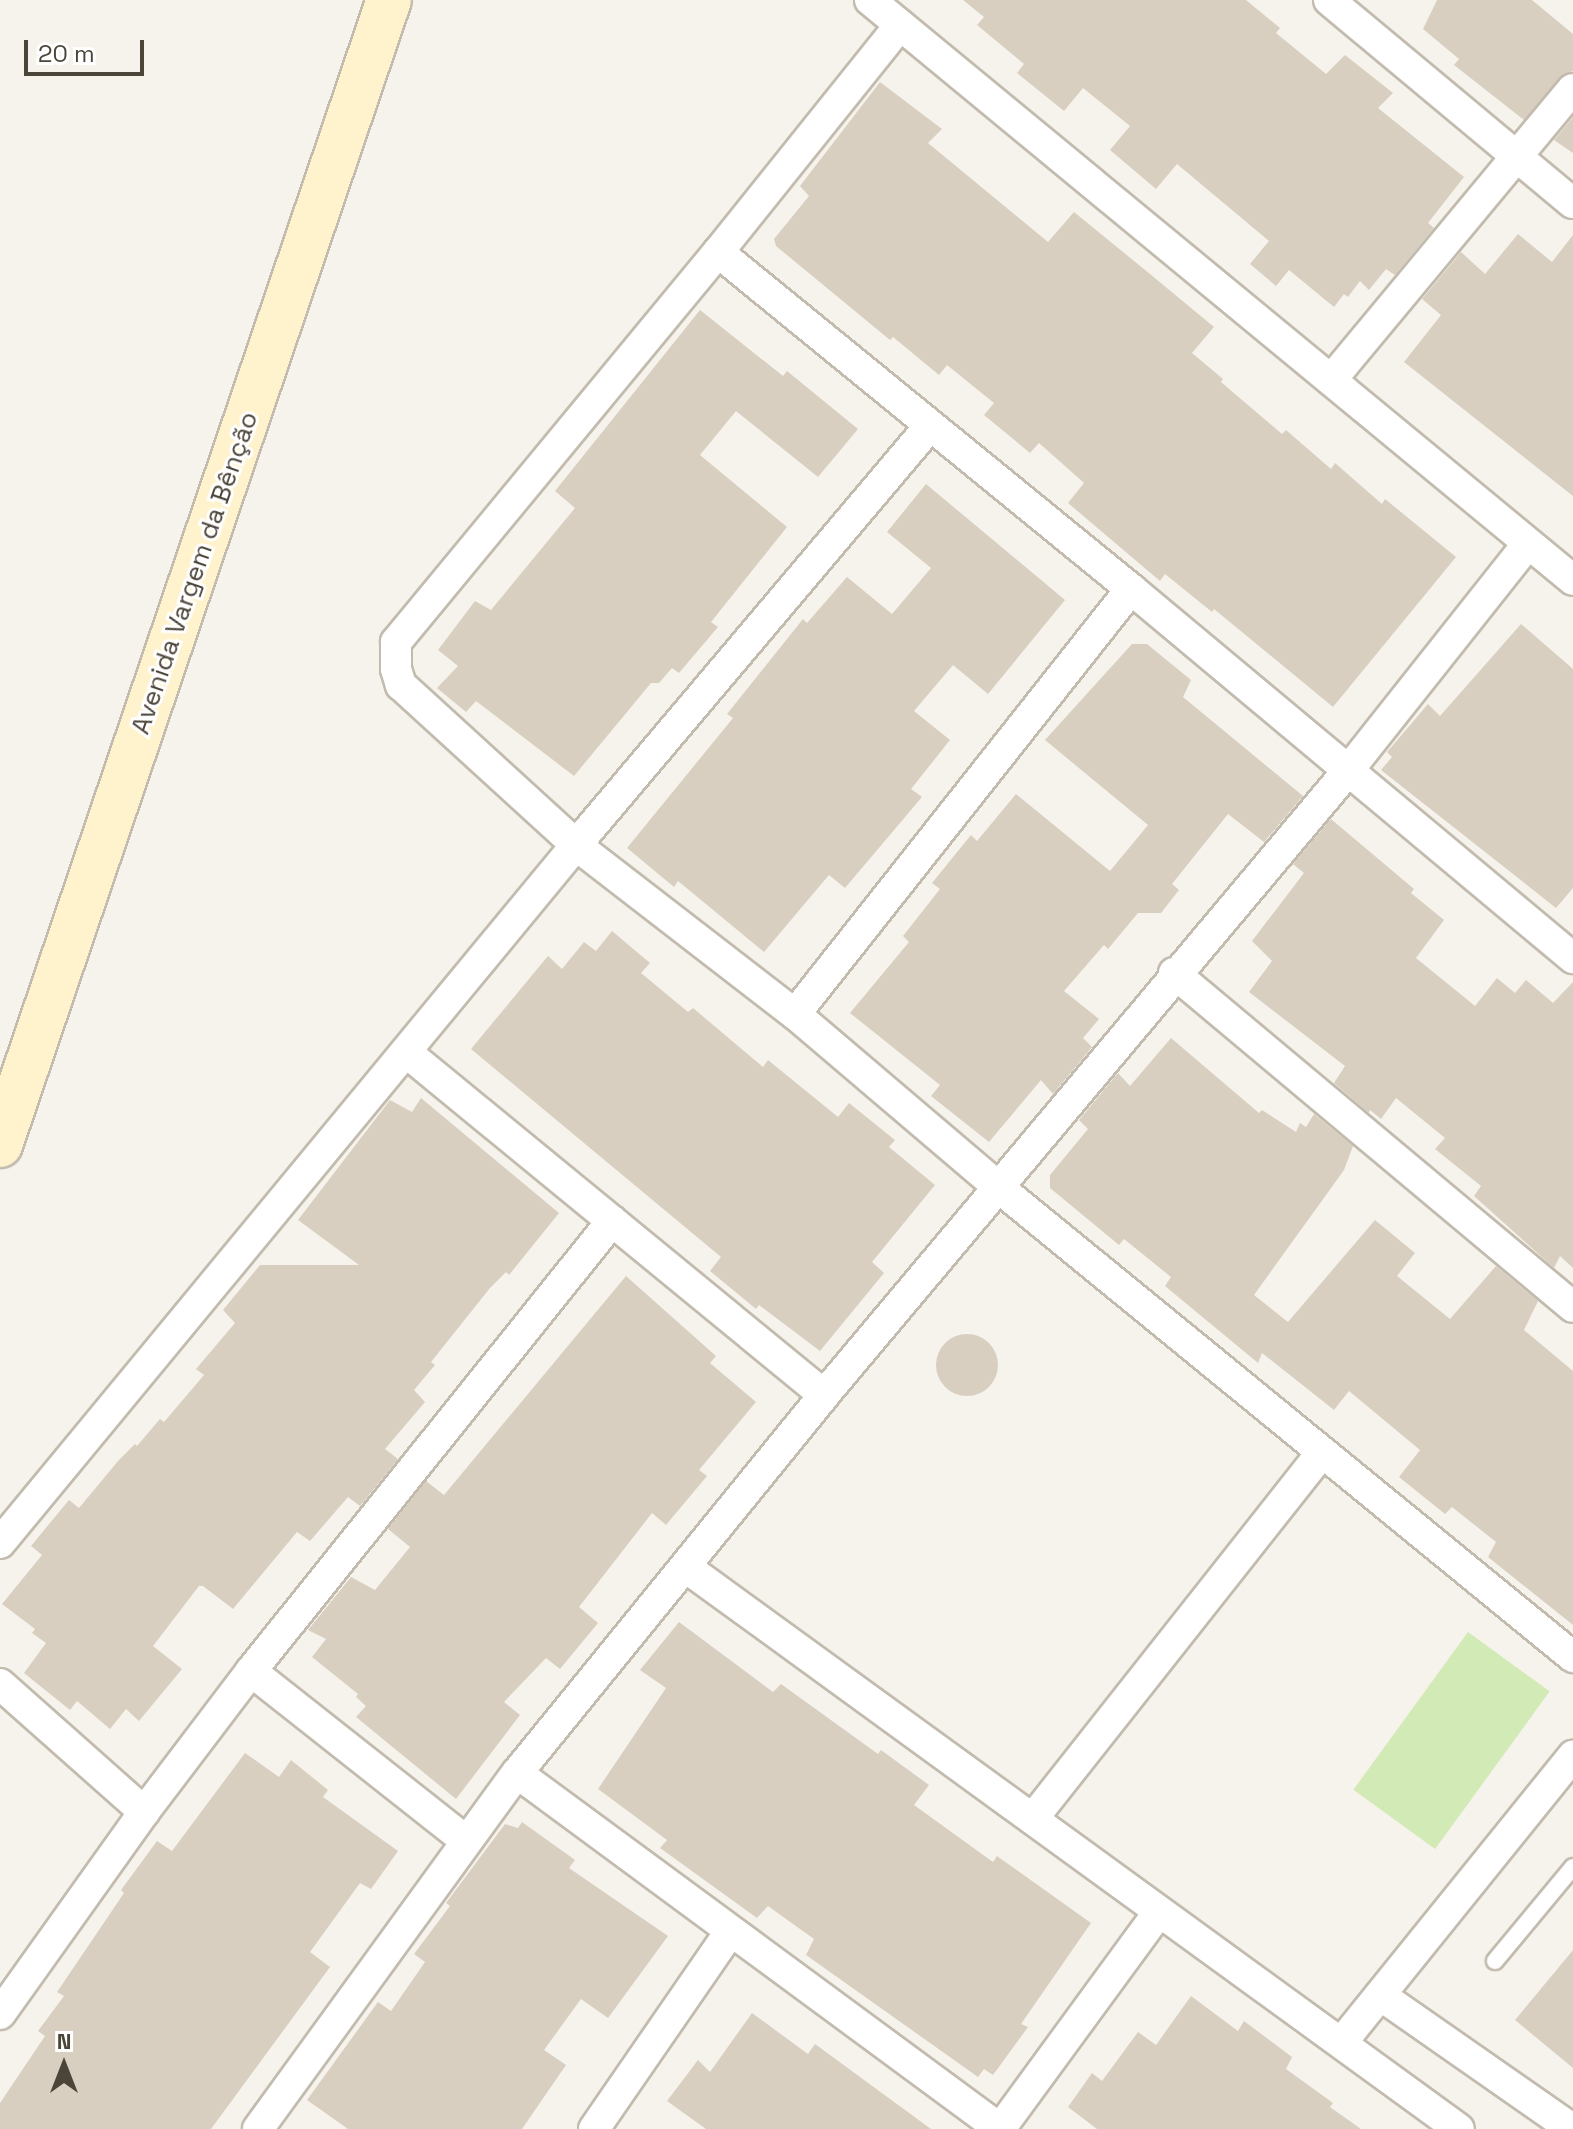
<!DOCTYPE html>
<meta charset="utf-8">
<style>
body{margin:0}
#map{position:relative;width:1573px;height:2129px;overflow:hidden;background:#f6f3ec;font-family:"Space Grotesk",sans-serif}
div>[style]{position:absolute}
.green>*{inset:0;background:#d2eab5;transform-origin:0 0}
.building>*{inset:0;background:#d8cfc1}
.round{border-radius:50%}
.roads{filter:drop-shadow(2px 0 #c2bbae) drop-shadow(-2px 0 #c2bbae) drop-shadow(0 2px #c2bbae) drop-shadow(0 -2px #c2bbae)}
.lane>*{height:16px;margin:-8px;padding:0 8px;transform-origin:8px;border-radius:8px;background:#fff}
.street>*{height:30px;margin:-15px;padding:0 15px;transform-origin:15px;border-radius:15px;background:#fff}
.secondary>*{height:44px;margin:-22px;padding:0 22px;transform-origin:22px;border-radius:22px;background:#fff3cd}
span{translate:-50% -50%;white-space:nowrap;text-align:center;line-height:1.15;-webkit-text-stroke:6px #fff;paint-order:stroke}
.street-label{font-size:26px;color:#4b4439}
.north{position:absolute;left:24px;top:2025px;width:80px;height:80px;-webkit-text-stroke:6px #fff;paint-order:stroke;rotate:0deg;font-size:22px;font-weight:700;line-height:32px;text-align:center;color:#4b4439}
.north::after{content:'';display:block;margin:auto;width:28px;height:36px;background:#4b4439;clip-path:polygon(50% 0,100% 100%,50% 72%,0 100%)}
.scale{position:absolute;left:24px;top:40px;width:120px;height:36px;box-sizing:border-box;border:4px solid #4b4439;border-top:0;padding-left:10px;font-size:24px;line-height:28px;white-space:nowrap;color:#4b4439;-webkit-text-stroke:6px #fff;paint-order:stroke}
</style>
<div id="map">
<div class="green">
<div style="left:1468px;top:1632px;width:101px;height:195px;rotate:36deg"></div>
</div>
<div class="building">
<div style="clip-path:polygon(963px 0,1246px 0,1280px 28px,1276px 33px,1326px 74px,1345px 55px,1393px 93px,1378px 108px,1464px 177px,1428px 223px,1434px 228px,1395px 275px,1386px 269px,1369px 290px,1360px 281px,1348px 297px,1344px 294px,1334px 307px,1289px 270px,1276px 286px,1250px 264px,1269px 241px,1177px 164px,1156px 189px,1110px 150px,1130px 126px,1083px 88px,1064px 111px,1017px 73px,1024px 64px,977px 25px,984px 17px)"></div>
<div style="clip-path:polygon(1437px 0,1532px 0,1573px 34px,1573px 71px,1559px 78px,1524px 120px,1454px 65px,1459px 59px,1423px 29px)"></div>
<div style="clip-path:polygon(880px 82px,942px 129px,928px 143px,1048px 242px,1074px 212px,1150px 274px,1214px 327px,1192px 353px,1223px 379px,1221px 382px,1282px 434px,1286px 430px,1331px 469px,1335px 463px,1382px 504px,1385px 499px,1456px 557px,1333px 707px,1214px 609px,1212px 612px,1165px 574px,1160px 581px,1068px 503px,1084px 483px,1039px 443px,1030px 453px,984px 415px,994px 403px,947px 365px,939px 375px,893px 337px,890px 340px,776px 246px,774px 239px,809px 196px,800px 186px)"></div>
<div style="clip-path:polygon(1573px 117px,1573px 153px,1554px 140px)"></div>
<div style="clip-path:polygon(1518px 234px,1552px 262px,1573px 235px,1573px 496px,1404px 362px,1441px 315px,1422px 299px,1461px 252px,1485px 274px)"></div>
<div style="clip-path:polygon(700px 310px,783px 376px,787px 371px,858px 429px,818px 477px,736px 411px,700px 455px,787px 527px,711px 622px,718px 627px,679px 673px,672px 668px,659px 683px,651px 683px,574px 776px,476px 701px,466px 712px,437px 688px,458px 666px,438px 650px,475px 601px,491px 610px,575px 508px,555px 491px)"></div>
<div style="clip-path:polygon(926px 484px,1065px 600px,988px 694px,953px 665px,914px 711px,950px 740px,911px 789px,922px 797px,845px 888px,829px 875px,764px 952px,678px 881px,674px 887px,627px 848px,733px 718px,727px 714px,803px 619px,807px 623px,847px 577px,892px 614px,931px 568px,887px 532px)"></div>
<div style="clip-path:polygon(1521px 624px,1573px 669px,1573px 888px,1556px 908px,1381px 770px,1392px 757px,1387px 752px,1428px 704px,1440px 716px)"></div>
<div style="clip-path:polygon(1132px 644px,1147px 644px,1191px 680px,1183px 697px,1303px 796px,1264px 842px,1228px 814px,1172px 884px,1179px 890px,1161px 913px,1138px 913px,1108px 949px,1104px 945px,1064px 991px,1099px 1019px,1083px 1038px,1092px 1047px,1053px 1094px,1041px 1080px,989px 1142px,931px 1096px,940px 1085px,850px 1013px,909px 942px,903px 936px,940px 889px,932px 883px,971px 835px,977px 841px,1016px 794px,1110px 871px,1148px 825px,1045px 740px)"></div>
<div style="clip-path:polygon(1331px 819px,1414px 889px,1411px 893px,1444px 920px,1416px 958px,1475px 1006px,1497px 978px,1515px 993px,1526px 980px,1553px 1003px,1573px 982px,1573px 1268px,1560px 1256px,1554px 1268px,1474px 1196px,1481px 1186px,1435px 1149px,1445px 1138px,1396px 1098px,1381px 1119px,1370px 1110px,1369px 1113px,1334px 1083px,1345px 1066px,1249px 992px,1272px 961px,1252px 941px,1304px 873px,1293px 864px)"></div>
<div style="clip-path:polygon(612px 931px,650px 963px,641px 973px,688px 1012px,693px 1008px,763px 1067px,768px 1060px,838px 1117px,849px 1103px,895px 1140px,889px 1147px,935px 1185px,872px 1262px,884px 1273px,820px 1351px,759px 1305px,756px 1309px,710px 1271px,721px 1257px,471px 1049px,548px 956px,562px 969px,584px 942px,596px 951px)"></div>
<div style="clip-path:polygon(1171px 1038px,1259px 1113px,1262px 1110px,1296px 1132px,1300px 1123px,1306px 1127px,1314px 1114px,1353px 1146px,1344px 1170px,1254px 1295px,1288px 1322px,1375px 1220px,1415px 1253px,1397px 1276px,1450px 1319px,1496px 1266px,1538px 1301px,1524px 1330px,1573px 1371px,1573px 1625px,1488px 1557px,1496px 1542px,1452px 1507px,1445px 1514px,1399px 1477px,1420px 1450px,1349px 1391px,1334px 1410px,1262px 1353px,1258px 1363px,1165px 1286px,1171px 1277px,1124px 1239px,1119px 1245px,1050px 1188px,1050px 1175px,1088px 1129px,1079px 1120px,1118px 1073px,1130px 1086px)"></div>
<div style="clip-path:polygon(421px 1098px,559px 1213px,509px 1275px,506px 1272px,490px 1288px,431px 1362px,435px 1365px,414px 1390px,425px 1402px,385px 1449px,398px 1459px,360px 1506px,348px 1497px,310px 1541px,297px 1532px,233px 1609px,203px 1586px,199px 1586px,153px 1646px,182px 1669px,139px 1721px,126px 1709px,110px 1729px,77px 1701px,70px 1710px,24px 1673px,46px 1643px,32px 1633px,35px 1629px,2px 1604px,42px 1555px,31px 1546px,69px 1500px,79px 1508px,118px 1461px,135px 1444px,137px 1446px,160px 1419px,164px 1422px,204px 1375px,196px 1369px,235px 1323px,223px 1310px,260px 1265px,359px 1265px,298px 1220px,390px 1100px,412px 1112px)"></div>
<div style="clip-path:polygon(626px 1276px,716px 1356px,710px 1363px,756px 1402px,699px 1470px,707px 1476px,666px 1525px,652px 1513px,579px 1607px,598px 1623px,560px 1669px,546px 1658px,504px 1702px,520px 1715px,456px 1799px,356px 1717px,366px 1706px,356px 1697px,358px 1694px,312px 1657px,326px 1639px,308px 1630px,351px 1577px,375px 1590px,410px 1547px,388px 1529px,426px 1481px,444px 1495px)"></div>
<div class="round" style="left:936px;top:1334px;width:62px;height:62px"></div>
<div style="clip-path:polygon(679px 1622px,773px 1692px,781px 1684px,878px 1754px,881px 1750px,929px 1785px,914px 1805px,993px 1862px,997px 1856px,1091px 1923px,1021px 2024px,1028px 2027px,993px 2075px,984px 2069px,978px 2077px,806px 1955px,814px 1939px,768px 1906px,757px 1918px,660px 1848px,667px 1840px,598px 1789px,666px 1688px,640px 1670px)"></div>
<div style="clip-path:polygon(245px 1753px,279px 1777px,291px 1760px,328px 1790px,323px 1797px,398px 1851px,371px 1889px,360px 1883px,310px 1952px,330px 1967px,211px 2129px,0 2129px,0 2103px,45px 2036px,38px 2031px,64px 1996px,57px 1992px,124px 1893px,121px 1890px,157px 1841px,172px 1851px)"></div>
<div style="clip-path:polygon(522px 1822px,575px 1860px,569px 1868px,668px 1936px,608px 2018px,581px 1999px,544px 2050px,566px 2065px,522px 2129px,348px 2129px,307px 2100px,378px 2002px,391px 2011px,425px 1962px,414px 1954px,450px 1906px,446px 1903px,505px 1824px,518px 1828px)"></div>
<div style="clip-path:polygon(1573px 1950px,1573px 2068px,1515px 2020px)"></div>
<div style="clip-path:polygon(1191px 1996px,1238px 2031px,1244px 2021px,1292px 2057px,1286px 2069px,1333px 2103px,1330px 2107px,1361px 2129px,1097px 2129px,1068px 2107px,1092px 2073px,1102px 2081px,1138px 2032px,1156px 2045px)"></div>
<div style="clip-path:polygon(752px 2013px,808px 2054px,815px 2044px,931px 2129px,706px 2129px,667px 2101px,698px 2060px,710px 2072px)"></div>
</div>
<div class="roads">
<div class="lane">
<div style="left:1495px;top:1961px;width:122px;rotate:-50.3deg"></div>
</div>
<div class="street">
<div style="left:870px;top:0;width:911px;rotate:39.52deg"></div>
<div style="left:1329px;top:0;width:317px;rotate:39.8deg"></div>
<div style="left:900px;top:25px;width:291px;rotate:128.7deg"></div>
<div style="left:718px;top:252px;width:506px;rotate:129.54deg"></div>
<div style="left:396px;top:642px;width:27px;rotate:90deg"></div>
<div style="left:396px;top:669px;width:17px;rotate:73deg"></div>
<div style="left:401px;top:685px;width:237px;rotate:42.4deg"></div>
<div style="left:576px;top:845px;width:277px;rotate:37.7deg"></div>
<div style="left:795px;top:1014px;width:267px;rotate:40.4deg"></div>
<div style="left:998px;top:1187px;width:743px;rotate:39.26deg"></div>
<div style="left:718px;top:252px;width:533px;rotate:39.21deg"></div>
<div style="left:1131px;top:589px;width:576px;rotate:39.86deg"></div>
<div style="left:1331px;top:380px;width:378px;rotate:-50.3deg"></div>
<div style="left:1174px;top:973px;width:520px;rotate:39.93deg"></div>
<div style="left:795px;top:1014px;width:542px;rotate:-51.67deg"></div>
<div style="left:406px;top:1052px;width:541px;rotate:39.37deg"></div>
<div style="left:0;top:1543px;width:905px;rotate:-50.47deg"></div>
<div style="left:576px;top:845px;width:547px;rotate:-49.82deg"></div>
<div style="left:687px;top:1568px;width:954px;rotate:36.01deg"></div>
<div style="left:251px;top:1671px;width:273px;rotate:38.3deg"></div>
<div style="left:0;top:1684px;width:193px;rotate:41.6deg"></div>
<div style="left:144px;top:1812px;width:177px;rotate:-52.8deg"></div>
<div style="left:251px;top:1671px;width:577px;rotate:-51.26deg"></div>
<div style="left:517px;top:1773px;width:600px;rotate:36.39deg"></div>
<div style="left:1034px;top:1817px;width:465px;rotate:-51.7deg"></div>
<div style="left:1380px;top:1995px;width:234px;rotate:34.9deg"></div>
<div style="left:0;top:2014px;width:248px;rotate:-54.5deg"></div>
<div style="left:1342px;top:2042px;width:368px;rotate:-51.1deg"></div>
<div style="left:258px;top:2129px;width:440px;rotate:-54deg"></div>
<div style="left:517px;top:1773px;width:487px;rotate:-50.9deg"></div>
<div style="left:824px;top:1395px;width:813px;rotate:-49.99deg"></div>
<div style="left:1347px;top:772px;width:291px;rotate:-51.6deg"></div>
<div style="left:594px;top:2129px;width:239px;rotate:-55.4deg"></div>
<div style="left:1000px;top:2129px;width:268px;rotate:-53.8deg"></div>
</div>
<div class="secondary">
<div style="left:0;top:1145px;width:1209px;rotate:-71.24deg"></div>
</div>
</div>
<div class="street-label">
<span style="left:195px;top:573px;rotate:-71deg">Avenida Vargem da Bênção</span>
</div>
<div class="north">N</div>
<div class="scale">20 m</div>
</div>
